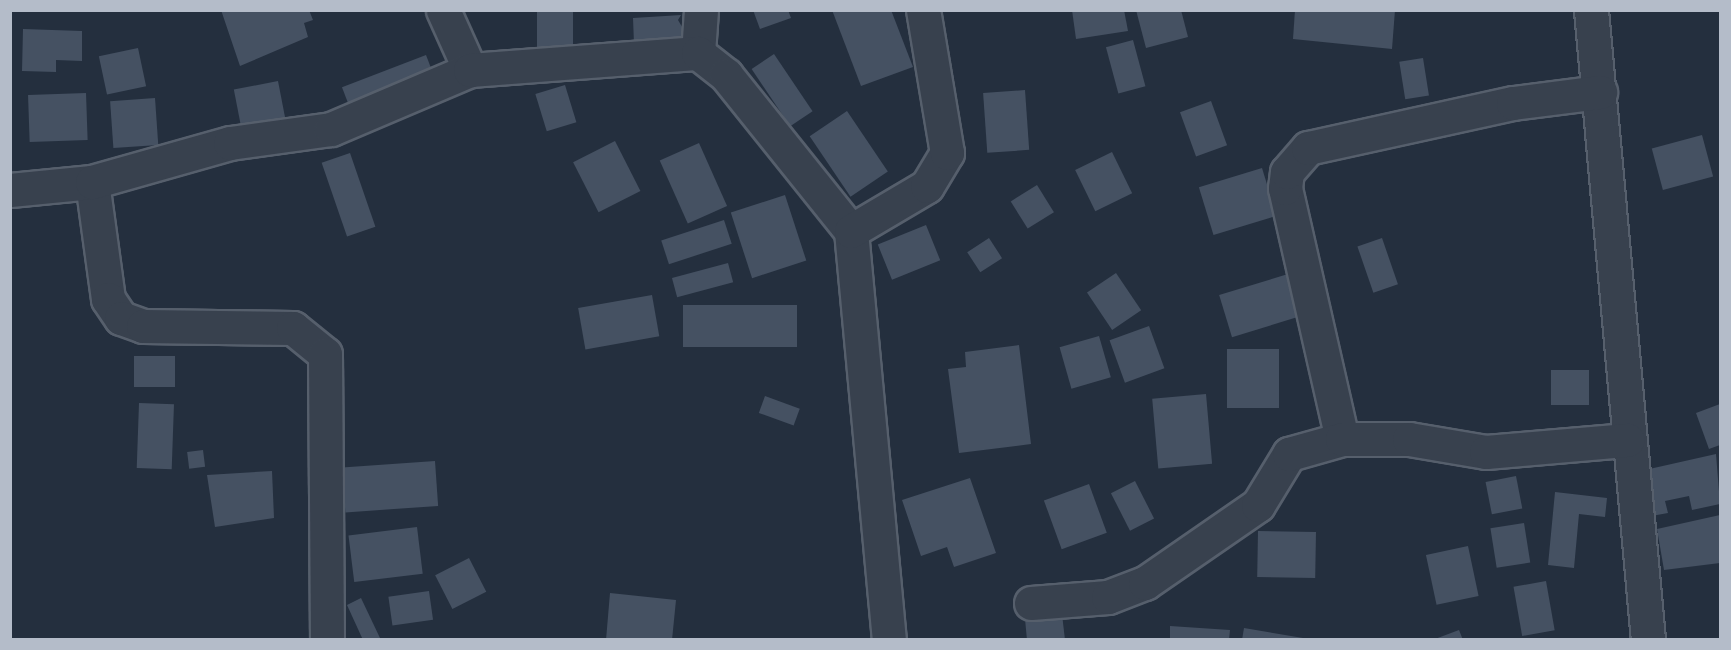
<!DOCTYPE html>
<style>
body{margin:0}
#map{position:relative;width:1731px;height:650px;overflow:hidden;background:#242f3e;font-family:"Noto Sans",sans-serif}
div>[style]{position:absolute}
.building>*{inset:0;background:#455162;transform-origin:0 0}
.roads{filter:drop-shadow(2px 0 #565f6c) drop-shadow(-2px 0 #565f6c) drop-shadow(0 2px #565f6c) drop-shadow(0 -2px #565f6c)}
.street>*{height:33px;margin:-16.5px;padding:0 16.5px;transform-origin:16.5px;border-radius:16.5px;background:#38414e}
span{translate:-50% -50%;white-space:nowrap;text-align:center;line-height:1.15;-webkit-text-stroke:5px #1d2633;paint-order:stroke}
.frame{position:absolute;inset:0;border:12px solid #b4bcc9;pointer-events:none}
</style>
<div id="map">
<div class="building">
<div style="clip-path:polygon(221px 10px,309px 10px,313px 20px,304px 23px,308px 37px,240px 66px)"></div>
<div style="left:537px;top:10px;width:36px;height:39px"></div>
<div style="clip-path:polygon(753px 10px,788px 10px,791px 18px,760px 29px)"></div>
<div style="clip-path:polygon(832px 10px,891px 10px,913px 67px,861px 86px)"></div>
<div style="clip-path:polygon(1072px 10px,1124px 10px,1128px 31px,1076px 39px)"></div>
<div style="clip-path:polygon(1136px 10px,1181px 10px,1188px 37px,1146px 48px)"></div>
<div style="clip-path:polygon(1295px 10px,1395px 10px,1392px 49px,1293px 39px)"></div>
<div style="clip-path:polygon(681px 15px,678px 20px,688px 37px,634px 44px,633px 18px)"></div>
<div style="clip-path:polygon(23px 29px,82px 31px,82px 61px,56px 60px,56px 72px,22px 71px)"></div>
<div style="left:1133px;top:40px;width:48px;height:28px;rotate:75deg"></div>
<div style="left:138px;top:48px;width:39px;height:40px;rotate:78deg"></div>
<div style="left:774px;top:54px;width:69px;height:27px;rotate:56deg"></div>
<div style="left:426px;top:55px;width:19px;height:90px;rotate:69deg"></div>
<div style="left:1423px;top:58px;width:38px;height:24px;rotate:81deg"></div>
<div style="left:278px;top:81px;width:42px;height:45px;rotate:79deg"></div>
<div style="left:565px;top:85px;width:39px;height:31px;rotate:73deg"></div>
<div style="left:1025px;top:90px;width:60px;height:42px;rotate:86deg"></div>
<div style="left:86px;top:93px;width:47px;height:58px;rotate:88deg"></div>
<div style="left:155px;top:98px;width:47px;height:45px;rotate:86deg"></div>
<div style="left:1211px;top:101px;width:47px;height:33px;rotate:70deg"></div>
<div style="left:847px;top:111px;width:73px;height:45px;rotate:56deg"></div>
<div style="left:1702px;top:135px;width:43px;height:52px;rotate:75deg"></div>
<div style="left:615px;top:141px;width:56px;height:47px;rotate:63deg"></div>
<div style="left:699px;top:143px;width:69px;height:43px;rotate:66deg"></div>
<div style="left:1112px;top:152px;width:46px;height:41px;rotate:64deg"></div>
<div style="left:350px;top:153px;width:78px;height:30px;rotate:71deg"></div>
<div style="left:1262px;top:168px;width:50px;height:66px;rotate:73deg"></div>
<div style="left:1037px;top:185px;width:32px;height:31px;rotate:58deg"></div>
<div style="left:785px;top:195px;width:69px;height:57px;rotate:72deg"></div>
<div style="left:724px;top:220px;width:25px;height:66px;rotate:72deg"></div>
<div style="left:926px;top:225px;width:38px;height:52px;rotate:68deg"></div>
<div style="left:989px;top:238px;width:24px;height:26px;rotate:57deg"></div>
<div style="left:1382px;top:238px;width:49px;height:26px;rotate:71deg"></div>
<div style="left:728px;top:263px;width:20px;height:58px;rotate:75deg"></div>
<div style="left:1116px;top:273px;width:45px;height:35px;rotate:56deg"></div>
<div style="left:1288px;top:274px;width:44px;height:72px;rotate:73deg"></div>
<div style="left:652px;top:295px;width:42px;height:75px;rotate:80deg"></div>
<div style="left:683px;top:305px;width:114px;height:42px"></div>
<div style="left:1149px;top:326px;width:45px;height:42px;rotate:70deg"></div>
<div style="left:1099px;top:336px;width:43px;height:41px;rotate:74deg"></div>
<div style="clip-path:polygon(1019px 345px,1031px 444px,959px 453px,948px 369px,966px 367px,965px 352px)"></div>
<div style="left:1227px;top:349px;width:52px;height:59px"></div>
<div style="left:134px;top:356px;width:41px;height:31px"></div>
<div style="left:1551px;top:370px;width:38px;height:35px"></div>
<div style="left:1206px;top:394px;width:70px;height:54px;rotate:85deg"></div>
<div style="left:765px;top:396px;width:37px;height:18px;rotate:20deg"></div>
<div style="left:139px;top:403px;width:35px;height:65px;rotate:2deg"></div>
<div style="clip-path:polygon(1720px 404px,1720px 445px,1709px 449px,1696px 413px)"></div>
<div style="left:203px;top:450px;width:17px;height:16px;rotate:83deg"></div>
<div style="clip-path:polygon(1716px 454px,1720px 504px,1692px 510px,1689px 496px,1665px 501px,1668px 513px,1646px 517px,1636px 472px)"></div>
<div style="left:435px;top:461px;width:45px;height:93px;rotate:86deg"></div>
<div style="clip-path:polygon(272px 471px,274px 518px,215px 527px,207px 475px)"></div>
<div style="left:1516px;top:476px;width:33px;height:31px;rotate:79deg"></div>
<div style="clip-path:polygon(970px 478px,996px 553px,954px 567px,947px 547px,921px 556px,902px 500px)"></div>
<div style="left:1135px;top:481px;width:42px;height:27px;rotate:63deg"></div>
<div style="left:1089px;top:484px;width:52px;height:48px;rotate:70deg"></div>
<div style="clip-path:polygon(1555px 492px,1607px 498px,1605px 517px,1579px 514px,1574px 568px,1548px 565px)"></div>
<div style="clip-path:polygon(1720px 515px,1720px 563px,1664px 570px,1657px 529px)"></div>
<div style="left:1524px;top:523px;width:40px;height:34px;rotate:81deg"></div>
<div style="left:417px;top:527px;width:47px;height:69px;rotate:83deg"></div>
<div style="left:1258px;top:531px;width:58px;height:46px;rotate:1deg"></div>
<div style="left:1468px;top:546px;width:51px;height:43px;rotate:78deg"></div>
<div style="left:469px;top:558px;width:38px;height:38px;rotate:63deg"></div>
<div style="left:1546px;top:581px;width:50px;height:33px;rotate:80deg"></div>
<div style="left:429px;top:591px;width:29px;height:41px;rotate:82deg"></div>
<div style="clip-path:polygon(610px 593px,676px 600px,672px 640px,606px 640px)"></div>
<div style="clip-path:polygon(361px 598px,380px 638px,377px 640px,363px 640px,347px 605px)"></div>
<div style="clip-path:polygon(1062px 614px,1065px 640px,1027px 640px,1025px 619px)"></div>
<div style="clip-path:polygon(1170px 626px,1230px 630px,1229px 640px,1170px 640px)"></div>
<div style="clip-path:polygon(1244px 628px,1303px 638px,1303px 640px,1242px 640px)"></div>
<div style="clip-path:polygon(1459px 630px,1463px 640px,1435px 640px,1435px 639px)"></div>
</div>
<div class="roads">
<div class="street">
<div style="left:443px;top:10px;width:66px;rotate:65.8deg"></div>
<div style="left:1591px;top:10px;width:633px;rotate:84.83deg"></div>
<div style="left:698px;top:53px;width:43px;rotate:-86deg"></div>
<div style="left:92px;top:182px;width:118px;rotate:82.2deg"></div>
<div style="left:108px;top:299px;width:23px;rotate:56deg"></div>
<div style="left:121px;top:318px;width:23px;rotate:20deg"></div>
<div style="left:143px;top:326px;width:150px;rotate:0.8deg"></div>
<div style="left:293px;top:328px;width:41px;rotate:39.1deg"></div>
<div style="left:325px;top:354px;width:286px;rotate:89.6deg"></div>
<div style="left:10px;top:190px;width:82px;rotate:-5.6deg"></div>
<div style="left:92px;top:182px;width:143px;rotate:-15.8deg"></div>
<div style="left:230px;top:143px;width:102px;rotate:-7.9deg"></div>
<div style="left:331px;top:129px;width:151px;rotate:-23deg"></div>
<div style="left:470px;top:70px;width:229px;rotate:-4.3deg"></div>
<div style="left:698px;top:53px;width:36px;rotate:38deg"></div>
<div style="left:726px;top:75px;width:200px;rotate:51.3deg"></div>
<div style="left:851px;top:231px;width:411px;rotate:84.7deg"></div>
<div style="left:851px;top:231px;width:88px;rotate:-30.6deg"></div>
<div style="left:927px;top:186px;width:39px;rotate:-59deg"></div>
<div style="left:947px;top:153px;width:145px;rotate:-99.5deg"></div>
<div style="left:1342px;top:439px;width:257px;rotate:-102.8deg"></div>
<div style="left:1285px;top:188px;width:16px;rotate:-83deg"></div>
<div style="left:1287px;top:172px;width:32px;rotate:-49deg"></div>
<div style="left:1308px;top:148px;width:210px;rotate:-12.4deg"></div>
<div style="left:1513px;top:103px;width:88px;rotate:-7.2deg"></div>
<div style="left:1031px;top:603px;width:77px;rotate:-4.5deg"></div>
<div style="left:1108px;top:597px;width:40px;rotate:-21deg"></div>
<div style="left:1145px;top:583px;width:137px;rotate:-34.6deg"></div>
<div style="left:1258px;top:505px;width:60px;rotate:-58.7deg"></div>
<div style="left:1289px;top:454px;width:55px;rotate:-15.8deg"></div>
<div style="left:1342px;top:439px;width:67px"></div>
<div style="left:1409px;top:439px;width:78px;rotate:9.6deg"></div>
<div style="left:1486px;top:452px;width:142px;rotate:-4.9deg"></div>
</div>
</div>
<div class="frame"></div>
</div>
